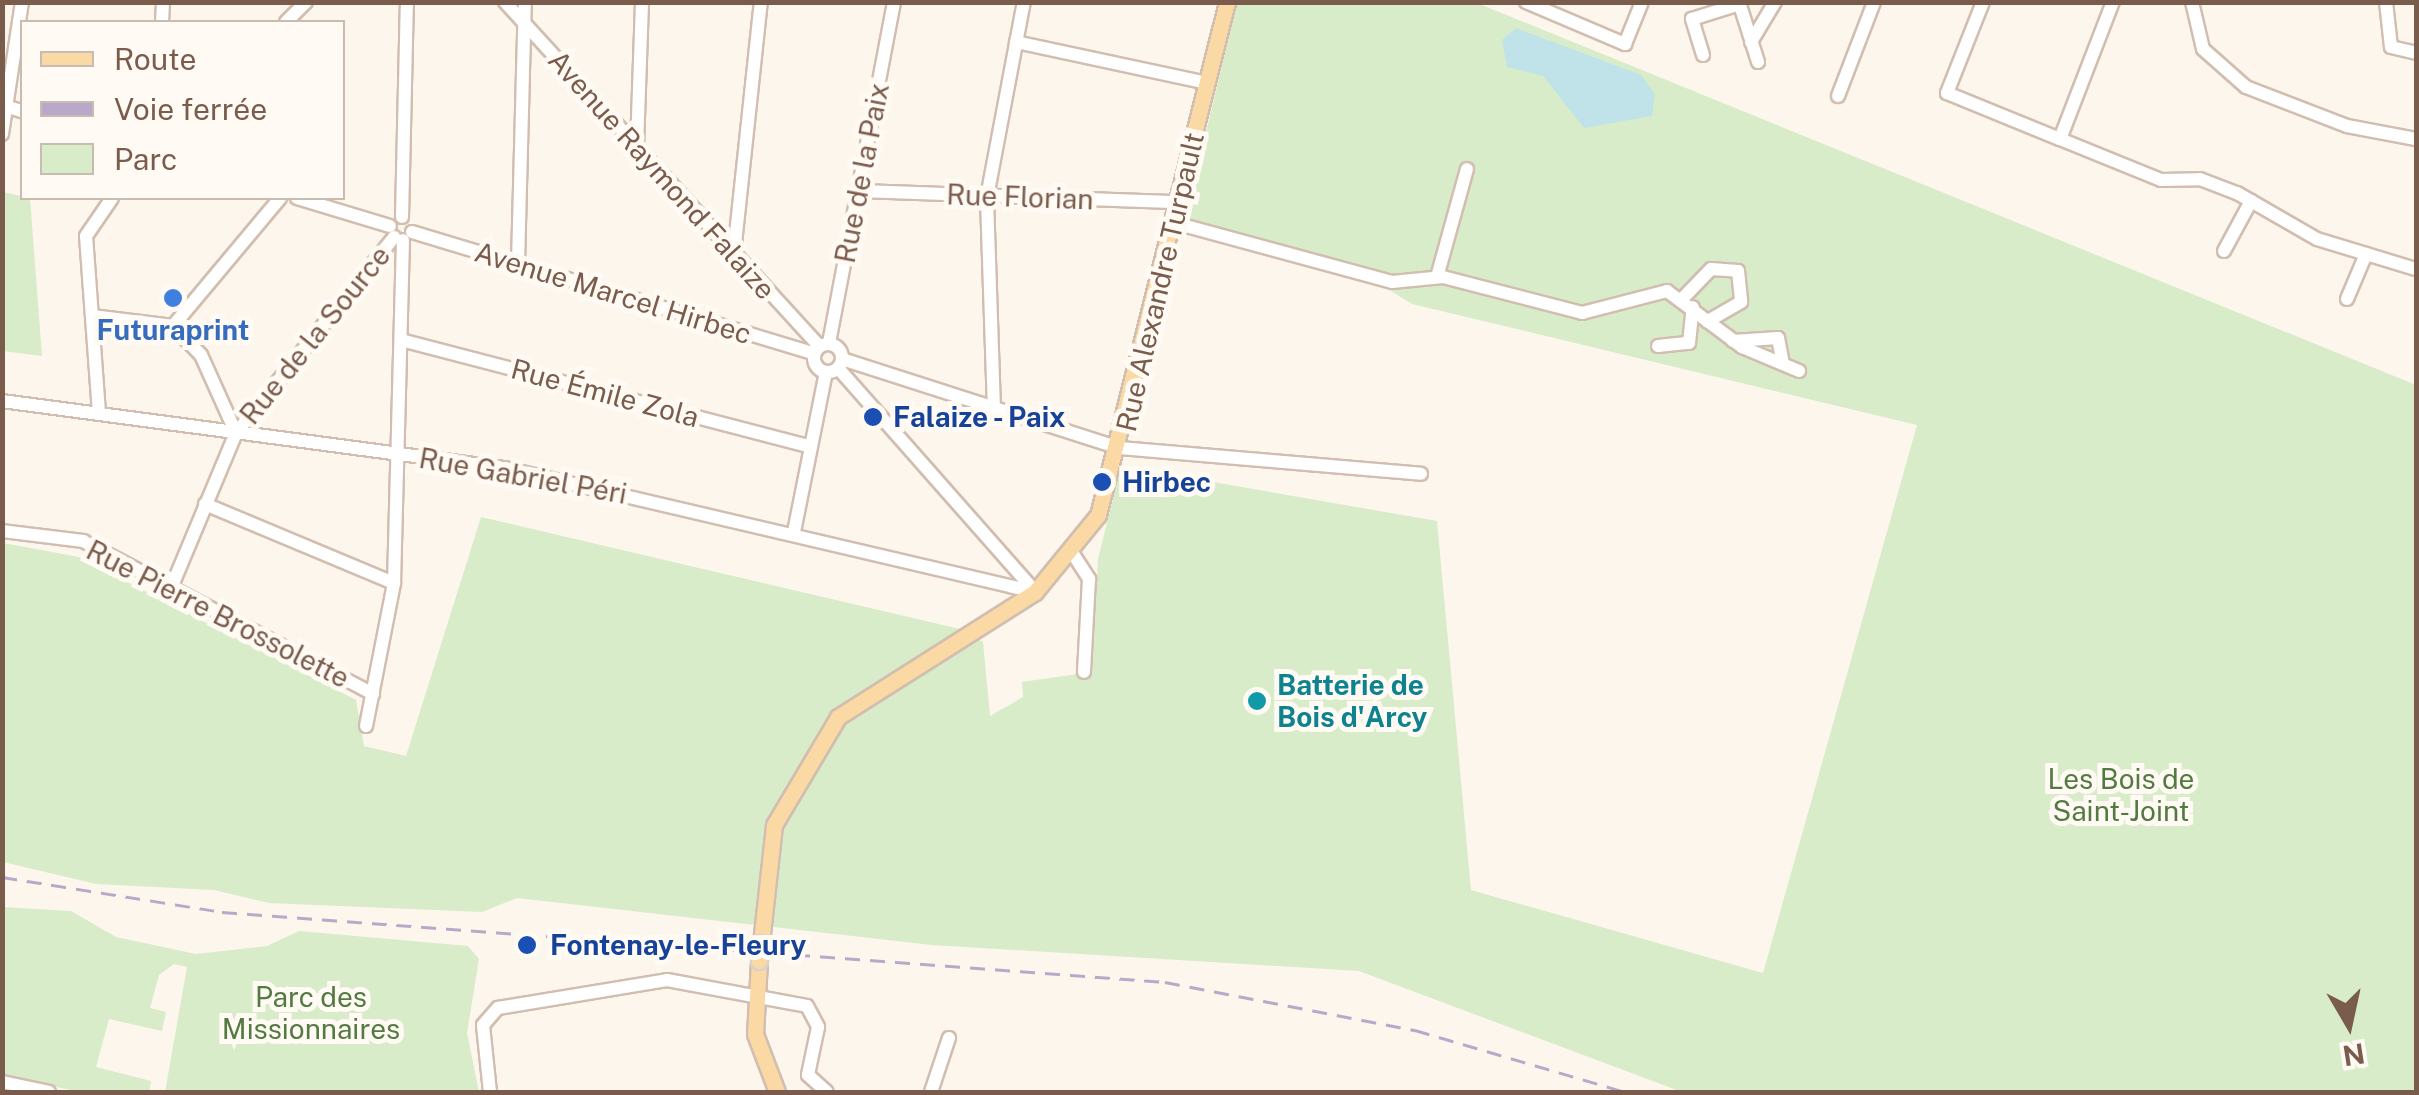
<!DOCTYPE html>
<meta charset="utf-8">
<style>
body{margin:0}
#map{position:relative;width:2419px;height:1095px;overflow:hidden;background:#fdf6ec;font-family:"Public Sans",sans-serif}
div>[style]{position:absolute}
.green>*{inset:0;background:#d8ecc9}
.water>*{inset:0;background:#bfe3e8}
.roads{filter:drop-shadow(2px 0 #d1beb0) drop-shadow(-2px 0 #d1beb0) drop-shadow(0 2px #d1beb0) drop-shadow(0 -2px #d1beb0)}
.minor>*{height:12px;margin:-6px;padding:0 6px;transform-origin:6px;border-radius:6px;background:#fff}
.minor>.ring{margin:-6px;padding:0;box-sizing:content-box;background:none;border:12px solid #fff;border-radius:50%}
.major>*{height:15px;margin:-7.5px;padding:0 7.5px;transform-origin:7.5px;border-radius:7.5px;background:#fbd9a5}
.rail>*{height:2.5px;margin-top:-1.25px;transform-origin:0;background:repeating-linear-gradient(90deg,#b9a8c9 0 15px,transparent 0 25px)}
.bridges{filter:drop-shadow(2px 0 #dad1cd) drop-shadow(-2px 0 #dad1cd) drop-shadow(0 2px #dad1cd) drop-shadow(0 -2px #dad1cd)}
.major-bridge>*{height:15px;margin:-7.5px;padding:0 7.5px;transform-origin:7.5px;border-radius:7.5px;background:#fbd9a5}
.dots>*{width:28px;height:28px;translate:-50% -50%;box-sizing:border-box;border:5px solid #fffaf3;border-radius:50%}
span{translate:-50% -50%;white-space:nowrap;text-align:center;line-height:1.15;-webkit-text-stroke:10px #fffaf3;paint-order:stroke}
.street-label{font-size:28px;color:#7a5c4d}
.shop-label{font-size:28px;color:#366cbe;font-weight:700}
.transit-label{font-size:28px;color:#164399;font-weight:700}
.left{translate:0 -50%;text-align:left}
.culture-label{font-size:28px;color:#0d838f;font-weight:700}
.park-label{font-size:28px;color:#537a41}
.frame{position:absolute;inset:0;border:5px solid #7a5c4d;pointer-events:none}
.legend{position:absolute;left:20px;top:20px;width:325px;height:180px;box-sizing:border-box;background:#fffaf3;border:2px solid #cabbb1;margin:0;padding:12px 18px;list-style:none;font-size:30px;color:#7a5c4d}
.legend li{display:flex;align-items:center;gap:20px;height:50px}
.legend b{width:50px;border:2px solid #cabbb1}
.north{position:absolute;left:2299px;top:975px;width:100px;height:100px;-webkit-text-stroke:8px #fffaf3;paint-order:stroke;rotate:171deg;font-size:28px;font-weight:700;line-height:40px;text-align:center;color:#7a5c4d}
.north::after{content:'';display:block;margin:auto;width:35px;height:45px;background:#7a5c4d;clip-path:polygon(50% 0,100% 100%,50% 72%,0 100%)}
</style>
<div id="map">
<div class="green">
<div style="clip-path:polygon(1237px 3px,1477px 3px,2416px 385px,2416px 1092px,1682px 1092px,1359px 971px,932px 945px,517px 898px,482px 912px,269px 903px,214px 890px,96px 884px,3px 862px,3px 543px,79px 557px,356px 700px,364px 746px,406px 756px,481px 517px,960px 629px,983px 642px,990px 716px,1023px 697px,1022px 682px,1092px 672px,1098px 559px,1121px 466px,1437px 521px,1471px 890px,1763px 973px,1917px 425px,1412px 304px,1386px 288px,1389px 277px,1185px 220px)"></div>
<div style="clip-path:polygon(3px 192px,30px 198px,42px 356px,3px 351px)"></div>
<div style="clip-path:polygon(2px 907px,71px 911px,116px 937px,196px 954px,267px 946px,299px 931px,468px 946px,479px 959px,467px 1033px,479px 1092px,165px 1092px,187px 967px,174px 964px,159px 975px,150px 1008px,166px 1012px,162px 1031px,109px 1019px,96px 1067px,151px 1081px,149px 1092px,81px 1092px,3px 1076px)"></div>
</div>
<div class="water">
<div style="clip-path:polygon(1516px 28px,1641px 75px,1655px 94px,1652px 116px,1584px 128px,1543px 76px,1507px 67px,1502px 40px)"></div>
</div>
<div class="roads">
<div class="minor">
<div style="left:505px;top:2px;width:466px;rotate:47.6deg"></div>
<div style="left:1526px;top:2px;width:108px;rotate:23deg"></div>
<div style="left:1625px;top:44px;width:45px;rotate:-68deg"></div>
<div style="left:1739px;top:2px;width:63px;rotate:72.4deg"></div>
<div style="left:1983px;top:2px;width:98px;rotate:111.6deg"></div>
<div style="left:1947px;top:93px;width:122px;rotate:22.2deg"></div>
<div style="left:2060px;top:139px;width:147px;rotate:-68.9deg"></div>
<div style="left:2192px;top:2px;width:48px;rotate:76.8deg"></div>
<div style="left:2203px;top:49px;width:57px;rotate:41.5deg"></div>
<div style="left:2246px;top:87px;width:108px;rotate:21.1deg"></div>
<div style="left:2347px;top:126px;width:70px;rotate:10.7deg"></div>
<div style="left:2386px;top:2px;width:45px;rotate:83.7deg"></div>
<div style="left:2391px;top:47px;width:26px;rotate:13deg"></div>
<div style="left:162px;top:22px;width:20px;rotate:-87deg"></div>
<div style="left:286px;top:22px;width:28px;rotate:-45deg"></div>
<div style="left:1016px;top:42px;width:195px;rotate:12.1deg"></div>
<div style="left:1751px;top:42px;width:47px;rotate:-59deg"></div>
<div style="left:1703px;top:55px;width:38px;rotate:-107deg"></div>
<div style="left:1692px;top:19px;width:50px;rotate:-17.4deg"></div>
<div style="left:1838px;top:96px;width:101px;rotate:-69deg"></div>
<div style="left:2px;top:105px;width:21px;rotate:17deg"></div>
<div style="left:2px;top:134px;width:134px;rotate:-81.4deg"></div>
<div style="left:2060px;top:139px;width:109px;rotate:22.1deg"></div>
<div style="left:2161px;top:180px;width:39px;rotate:-1deg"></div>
<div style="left:2200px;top:179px;width:40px;rotate:21deg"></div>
<div style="left:2237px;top:193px;width:92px;rotate:29.9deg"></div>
<div style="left:2317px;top:239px;width:103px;rotate:16.9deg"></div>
<div style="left:637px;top:146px;width:144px;rotate:-88deg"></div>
<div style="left:859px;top:191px;width:321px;rotate:2deg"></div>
<div style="left:297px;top:198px;width:97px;rotate:16.8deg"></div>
<div style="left:402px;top:217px;width:215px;rotate:-88.7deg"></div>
<div style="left:1175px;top:223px;width:225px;rotate:15.2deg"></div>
<div style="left:1392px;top:282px;width:51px;rotate:-5.6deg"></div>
<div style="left:1443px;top:277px;width:144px;rotate:14.5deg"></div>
<div style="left:1582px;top:313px;width:88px;rotate:-14.5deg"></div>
<div style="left:1667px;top:291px;width:94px;rotate:36.7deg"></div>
<div style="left:1742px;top:347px;width:62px;rotate:22.8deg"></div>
<div style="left:412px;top:232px;width:420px;rotate:16.8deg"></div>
<div style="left:2224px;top:251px;width:57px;rotate:-61.6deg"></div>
<div style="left:734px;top:253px;width:252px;rotate:-83.9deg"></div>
<div style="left:518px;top:263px;width:261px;rotate:-88.5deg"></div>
<div style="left:1437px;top:277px;width:112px;rotate:-74.5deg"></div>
<div style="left:1683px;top:298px;width:40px;rotate:-46deg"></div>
<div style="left:1711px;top:269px;width:27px;rotate:4deg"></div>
<div style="left:1738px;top:271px;width:31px;rotate:84deg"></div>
<div style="left:1741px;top:302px;width:39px;rotate:150deg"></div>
<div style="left:2347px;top:299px;width:49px;rotate:-67.1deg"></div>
<div style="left:92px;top:316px;width:82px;rotate:7deg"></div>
<div style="left:173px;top:326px;width:40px;rotate:46deg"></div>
<div style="left:201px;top:355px;width:85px;rotate:65.8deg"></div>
<div style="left:173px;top:326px;width:167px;rotate:-50.1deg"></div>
<div style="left:401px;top:340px;width:421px;rotate:14.6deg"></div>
<div style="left:1733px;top:341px;width:45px;rotate:-3.8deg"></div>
<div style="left:1778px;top:338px;width:25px;rotate:79deg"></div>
<div style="left:829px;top:343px;width:347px;rotate:-79.2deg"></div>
<div class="ring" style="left:814px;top:344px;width:16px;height:16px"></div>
<div style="left:1658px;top:346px;width:31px;rotate:-6deg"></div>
<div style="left:1689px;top:343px;width:36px;rotate:-84deg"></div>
<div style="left:842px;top:359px;width:292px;rotate:17.8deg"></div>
<div style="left:1120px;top:448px;width:302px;rotate:4.9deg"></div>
<div style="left:838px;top:368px;width:296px;rotate:48.6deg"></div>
<div style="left:2px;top:401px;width:507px;rotate:7.59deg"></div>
<div style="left:505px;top:468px;width:544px;rotate:13.17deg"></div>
<div style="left:994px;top:410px;width:213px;rotate:-91.9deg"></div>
<div style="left:987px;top:197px;width:198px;rotate:-79.3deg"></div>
<div style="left:99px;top:413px;width:177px;rotate:-94.2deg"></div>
<div style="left:86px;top:236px;width:46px;rotate:-55.6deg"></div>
<div style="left:205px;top:504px;width:205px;rotate:22.7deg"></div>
<div style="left:2px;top:531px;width:82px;rotate:7deg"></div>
<div style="left:83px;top:541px;width:328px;rotate:27.8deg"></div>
<div style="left:794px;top:532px;width:163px;rotate:-78.7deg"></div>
<div style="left:1073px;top:554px;width:30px;rotate:57deg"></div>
<div style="left:1089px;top:579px;width:93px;rotate:93.1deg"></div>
<div style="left:169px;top:593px;width:173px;rotate:-67.3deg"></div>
<div style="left:236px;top:433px;width:252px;rotate:-51.1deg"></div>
<div style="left:366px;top:726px;width:146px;rotate:-78.9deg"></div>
<div style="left:394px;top:583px;width:343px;rotate:-88.5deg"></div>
<div style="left:2px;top:1082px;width:48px;rotate:12deg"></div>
<div style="left:490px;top:1092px;width:67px;rotate:-96deg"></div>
<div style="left:483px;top:1025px;width:23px;rotate:-49deg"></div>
<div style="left:498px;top:1008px;width:171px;rotate:-9.4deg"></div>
<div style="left:667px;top:980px;width:142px;rotate:10.5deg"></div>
<div style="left:807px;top:1006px;width:24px;rotate:62deg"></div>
<div style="left:818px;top:1027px;width:49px;rotate:101.8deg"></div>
<div style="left:808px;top:1075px;width:25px;rotate:42deg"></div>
<div style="left:931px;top:1092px;width:57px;rotate:-71.6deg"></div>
</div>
<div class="major">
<div style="left:761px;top:943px;width:119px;rotate:-83.7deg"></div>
<div style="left:774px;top:825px;width:126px;rotate:-59.3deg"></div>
<div style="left:838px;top:717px;width:233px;rotate:-32.4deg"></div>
<div style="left:1035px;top:592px;width:99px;rotate:-50.7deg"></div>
<div style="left:1098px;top:515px;width:529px;rotate:-75.88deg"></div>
<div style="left:759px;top:961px;width:73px;rotate:93.1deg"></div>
<div style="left:755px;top:1034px;width:62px;rotate:69.2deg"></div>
</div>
</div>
<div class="rail">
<div style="left:2px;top:877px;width:223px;rotate:9deg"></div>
<div style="left:222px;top:912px;width:946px;rotate:4.25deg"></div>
<div style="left:1165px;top:982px;width:255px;rotate:10.9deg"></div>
<div style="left:1415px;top:1030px;width:219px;rotate:16.4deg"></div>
</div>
<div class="bridges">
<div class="major-bridge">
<div style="left:759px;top:961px;width:18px;rotate:-84deg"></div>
</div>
</div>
<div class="dots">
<div style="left:173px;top:298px;background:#3f7fe0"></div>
<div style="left:873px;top:417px;background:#1a4fb4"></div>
<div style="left:1102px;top:482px;background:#1a4fb4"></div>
<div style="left:1257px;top:701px;background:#0f9aa8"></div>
<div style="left:527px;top:945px;background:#1a4fb4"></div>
</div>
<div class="street-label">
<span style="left:862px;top:173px;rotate:-79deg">Rue de la Paix</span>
<span style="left:662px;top:175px;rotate:48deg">Avenue Raymond Falaize</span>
<span style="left:1020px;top:197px;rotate:2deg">Rue Florian</span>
<span style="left:1160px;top:282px;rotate:-77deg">Rue Alexandre Turpault</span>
<span style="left:613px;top:293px;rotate:17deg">Avenue Marcel Hirbec</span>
<span style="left:315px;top:335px;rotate:-51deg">Rue de la Source</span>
<span style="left:605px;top:393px;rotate:15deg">Rue Émile Zola</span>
<span style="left:523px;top:476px;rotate:10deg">Rue Gabriel Péri</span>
<span style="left:218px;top:614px;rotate:27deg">Rue Pierre Brossolette</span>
</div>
<div class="shop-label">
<span style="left:173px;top:330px">Futuraprint</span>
</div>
<div class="transit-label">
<span class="left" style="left:893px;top:417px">Falaize - Paix</span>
<span class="left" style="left:1122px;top:482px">Hirbec</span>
<span class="left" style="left:550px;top:945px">Fontenay-le-Fleury</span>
</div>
<div class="culture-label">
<span class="left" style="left:1277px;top:701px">Batterie de<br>Bois d'Arcy</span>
</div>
<div class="park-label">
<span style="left:2121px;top:795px">Les Bois de<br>Saint-Joint</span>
<span style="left:311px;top:1013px">Parc des<br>Missionnaires</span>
</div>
<div class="frame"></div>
<ul class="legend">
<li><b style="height:12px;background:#fbd9a5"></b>Route</li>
<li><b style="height:12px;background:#b9a8c9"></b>Voie ferrée</li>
<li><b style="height:28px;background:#d8ecc9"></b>Parc</li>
</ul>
<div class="north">N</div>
</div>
